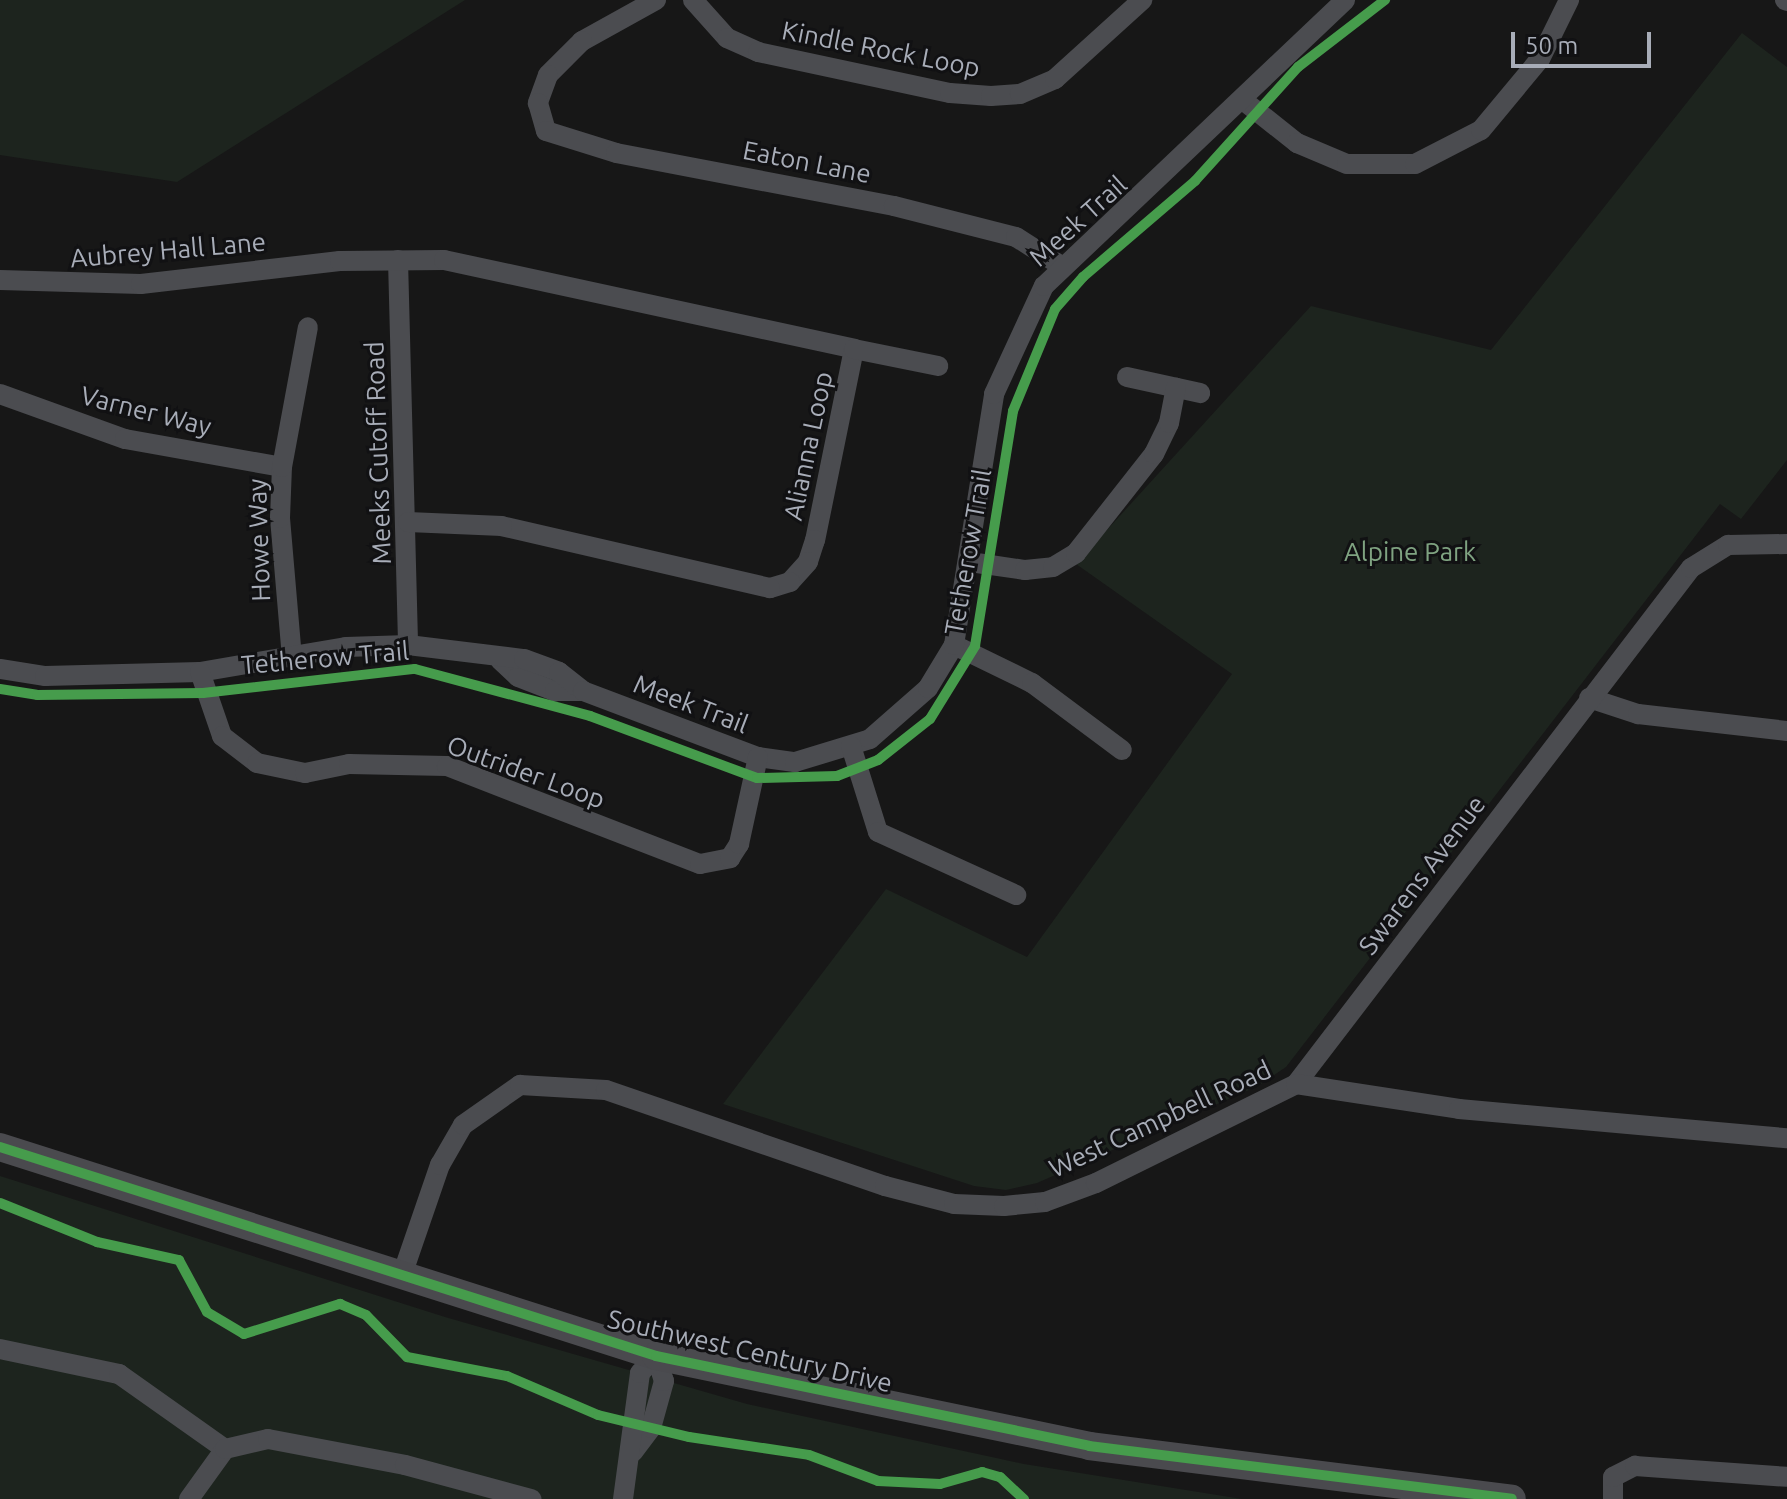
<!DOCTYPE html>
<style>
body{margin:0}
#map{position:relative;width:1787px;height:1499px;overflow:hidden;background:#171717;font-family:Ubuntu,sans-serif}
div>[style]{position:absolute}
.green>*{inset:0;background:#1d241e}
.minor>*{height:20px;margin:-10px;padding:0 10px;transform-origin:10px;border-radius:10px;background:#4b4c50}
.secondary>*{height:28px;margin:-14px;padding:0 14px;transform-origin:14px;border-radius:14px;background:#4a4a4e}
.cycleway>*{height:10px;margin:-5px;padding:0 5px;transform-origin:5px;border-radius:5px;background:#469c4c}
span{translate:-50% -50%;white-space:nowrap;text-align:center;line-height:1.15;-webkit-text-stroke:6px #111113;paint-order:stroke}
.street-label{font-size:26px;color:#a8adb8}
.park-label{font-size:26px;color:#7fa381}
.scale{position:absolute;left:1511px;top:32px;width:140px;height:36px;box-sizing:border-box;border:4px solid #a8adb8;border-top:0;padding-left:10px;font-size:24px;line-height:28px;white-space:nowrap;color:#a8adb8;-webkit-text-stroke:6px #111113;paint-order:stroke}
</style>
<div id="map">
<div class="green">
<div style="clip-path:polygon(0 0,465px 0,177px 182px,0 155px)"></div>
<div style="clip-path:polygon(1742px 33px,1787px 67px,1787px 460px,1741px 519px,1720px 504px,1286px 1067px,1258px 1086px,1037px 1183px,1006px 1190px,974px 1186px,723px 1104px,886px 889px,1027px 957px,1232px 674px,1076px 564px,1311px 306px,1491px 350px)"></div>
<div style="clip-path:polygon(0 1176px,445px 1317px,747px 1404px,1024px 1464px,1242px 1499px,0 1499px)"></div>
</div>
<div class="minor">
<div style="left:656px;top:0;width:85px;rotate:151deg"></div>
<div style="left:582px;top:41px;width:48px;rotate:135deg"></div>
<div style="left:548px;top:75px;width:30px;rotate:110deg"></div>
<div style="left:538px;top:103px;width:29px;rotate:74deg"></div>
<div style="left:546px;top:131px;width:73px;rotate:17.4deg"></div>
<div style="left:616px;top:153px;width:283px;rotate:10.8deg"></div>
<div style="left:894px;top:206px;width:126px;rotate:14.3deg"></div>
<div style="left:1016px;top:237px;width:56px;rotate:32.6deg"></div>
<div style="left:693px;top:0;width:51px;rotate:48.2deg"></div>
<div style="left:727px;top:38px;width:34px;rotate:24deg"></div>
<div style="left:758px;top:52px;width:196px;rotate:12.1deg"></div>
<div style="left:950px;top:93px;width:41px;rotate:4.2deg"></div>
<div style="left:991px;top:96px;width:29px;rotate:-4deg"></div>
<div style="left:1020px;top:94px;width:38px;rotate:-23deg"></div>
<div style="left:1055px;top:79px;width:118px;rotate:-42.2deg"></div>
<div style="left:1785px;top:0;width:2px;rotate:27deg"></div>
<div style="left:1244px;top:101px;width:68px;rotate:38.4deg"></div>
<div style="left:1297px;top:143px;width:54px;rotate:22.8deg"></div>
<div style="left:1347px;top:164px;width:68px"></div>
<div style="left:1415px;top:164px;width:74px;rotate:-27.3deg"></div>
<div style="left:1481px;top:130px;width:92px;rotate:-50.3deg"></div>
<div style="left:1540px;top:59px;width:66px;rotate:-63.8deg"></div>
<div style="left:398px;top:260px;width:385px;rotate:88.5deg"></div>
<div style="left:0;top:280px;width:141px;rotate:1.6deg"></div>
<div style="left:141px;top:284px;width:200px;rotate:-6.6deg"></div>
<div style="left:340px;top:261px;width:104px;rotate:-0.6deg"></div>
<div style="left:444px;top:260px;width:420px;rotate:12.2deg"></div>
<div style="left:854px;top:349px;width:195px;rotate:101.5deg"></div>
<div style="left:815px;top:540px;width:23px;rotate:108deg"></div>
<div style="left:808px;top:562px;width:27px;rotate:132deg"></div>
<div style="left:790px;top:582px;width:21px;rotate:163deg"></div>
<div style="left:770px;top:588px;width:275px;rotate:-167deg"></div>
<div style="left:502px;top:526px;width:94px;rotate:-177.6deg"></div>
<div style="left:854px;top:349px;width:86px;rotate:11.4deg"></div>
<div style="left:1127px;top:377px;width:75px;rotate:12.4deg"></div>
<div style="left:0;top:394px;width:133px;rotate:19.8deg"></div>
<div style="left:125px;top:439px;width:159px;rotate:10.1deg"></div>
<div style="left:970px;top:562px;width:56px;rotate:8.3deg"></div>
<div style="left:1025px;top:570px;width:28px;rotate:-6deg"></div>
<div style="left:1053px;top:567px;width:27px;rotate:-31deg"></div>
<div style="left:1076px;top:553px;width:126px;rotate:-51.8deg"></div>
<div style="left:1154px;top:454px;width:34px;rotate:-64deg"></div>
<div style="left:1169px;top:423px;width:36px;rotate:-79deg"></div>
<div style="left:954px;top:645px;width:87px;rotate:26deg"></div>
<div style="left:1032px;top:683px;width:112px;rotate:36.7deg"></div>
<div style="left:292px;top:658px;width:141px;rotate:-94.9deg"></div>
<div style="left:280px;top:518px;width:51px;rotate:-87.8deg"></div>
<div style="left:282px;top:467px;width:142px;rotate:-79.5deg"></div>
<div style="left:500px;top:660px;width:25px;rotate:43deg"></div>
<div style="left:518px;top:677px;width:40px;rotate:21deg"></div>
<div style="left:555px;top:691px;width:28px"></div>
<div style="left:0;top:669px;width:46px;rotate:8.8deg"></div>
<div style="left:45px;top:676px;width:155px;rotate:-1.5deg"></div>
<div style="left:200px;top:672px;width:148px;rotate:-9.7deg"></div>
<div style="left:346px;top:647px;width:62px;rotate:-1.8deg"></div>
<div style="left:408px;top:645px;width:117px;rotate:6.9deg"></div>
<div style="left:524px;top:659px;width:37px;rotate:20deg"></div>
<div style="left:559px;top:672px;width:31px;rotate:38deg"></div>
<div style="left:583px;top:691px;width:187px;rotate:20.7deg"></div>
<div style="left:758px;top:757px;width:37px;rotate:8deg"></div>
<div style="left:795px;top:762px;width:78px;rotate:-17deg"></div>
<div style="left:870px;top:739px;width:77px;rotate:-41.3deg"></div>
<div style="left:928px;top:688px;width:50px;rotate:-58.8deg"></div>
<div style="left:954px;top:645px;width:254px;rotate:-80.9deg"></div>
<div style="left:994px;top:394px;width:119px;rotate:-65.2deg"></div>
<div style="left:1044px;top:286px;width:415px;rotate:-43.5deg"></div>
<div style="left:200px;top:672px;width:68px;rotate:71deg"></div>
<div style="left:222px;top:736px;width:44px;rotate:37.6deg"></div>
<div style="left:257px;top:763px;width:49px;rotate:11.8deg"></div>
<div style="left:305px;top:773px;width:45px;rotate:-11.6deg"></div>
<div style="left:349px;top:764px;width:98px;rotate:1.2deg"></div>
<div style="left:447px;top:766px;width:271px;rotate:21.2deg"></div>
<div style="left:700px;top:864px;width:31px;rotate:-11deg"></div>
<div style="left:730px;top:858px;width:17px;rotate:-57deg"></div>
<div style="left:739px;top:844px;width:89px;rotate:-77.7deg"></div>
<div style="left:1589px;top:698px;width:52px;rotate:18.1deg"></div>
<div style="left:1638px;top:714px;width:150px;rotate:6.5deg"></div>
<div style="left:851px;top:746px;width:90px;rotate:72.6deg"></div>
<div style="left:878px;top:832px;width:152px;rotate:24.5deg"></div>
<div style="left:1296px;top:1084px;width:650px;rotate:-52.57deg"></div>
<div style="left:1691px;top:568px;width:44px;rotate:-31.9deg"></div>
<div style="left:1728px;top:545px;width:59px;rotate:-1deg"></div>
<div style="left:401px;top:1278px;width:120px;rotate:-71deg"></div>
<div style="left:440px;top:1165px;width:46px;rotate:-60.1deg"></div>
<div style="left:463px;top:1125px;width:70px;rotate:-35.1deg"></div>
<div style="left:520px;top:1085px;width:86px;rotate:3.3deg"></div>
<div style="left:606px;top:1090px;width:295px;rotate:19deg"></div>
<div style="left:885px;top:1186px;width:71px;rotate:14.6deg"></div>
<div style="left:954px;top:1204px;width:50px;rotate:2.3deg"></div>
<div style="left:1004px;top:1206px;width:41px;rotate:-5.6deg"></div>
<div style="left:1045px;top:1202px;width:54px;rotate:-20.4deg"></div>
<div style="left:1096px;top:1183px;width:223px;rotate:-26.3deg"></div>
<div style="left:1296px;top:1084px;width:165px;rotate:8.7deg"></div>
<div style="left:1459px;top:1109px;width:329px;rotate:5.1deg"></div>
<div style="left:0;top:1349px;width:122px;rotate:11.9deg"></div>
<div style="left:119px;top:1374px;width:130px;rotate:35.3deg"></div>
<div style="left:633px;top:1452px;width:30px;rotate:-53deg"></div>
<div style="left:651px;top:1428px;width:49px;rotate:-74.5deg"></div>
<div style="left:664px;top:1381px;width:26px;rotate:-108deg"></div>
<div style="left:189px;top:1499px;width:62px;rotate:-54.2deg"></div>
<div style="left:225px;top:1449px;width:44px;rotate:-13.1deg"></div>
<div style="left:268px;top:1439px;width:139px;rotate:10.7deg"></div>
<div style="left:405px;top:1465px;width:131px;rotate:15.1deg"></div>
<div style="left:623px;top:1499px;width:127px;rotate:-82.3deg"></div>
<div style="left:640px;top:1373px;width:23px;rotate:-47deg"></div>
<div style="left:1613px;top:1499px;width:22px;rotate:-90deg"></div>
<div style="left:1613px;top:1477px;width:25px;rotate:-27deg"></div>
<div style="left:1635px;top:1466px;width:152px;rotate:4.1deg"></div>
</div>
<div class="secondary">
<div style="left:0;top:1147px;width:688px;rotate:17.67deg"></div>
<div style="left:656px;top:1356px;width:442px;rotate:11.7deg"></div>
<div style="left:1089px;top:1446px;width:426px;rotate:7.1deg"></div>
</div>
<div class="cycleway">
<div style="left:0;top:689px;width:37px;rotate:9deg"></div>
<div style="left:37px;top:695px;width:166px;rotate:-0.7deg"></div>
<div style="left:203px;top:693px;width:213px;rotate:-6.5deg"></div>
<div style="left:415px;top:669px;width:181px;rotate:15deg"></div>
<div style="left:590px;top:716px;width:178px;rotate:20.4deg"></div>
<div style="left:757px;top:778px;width:80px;rotate:-1.4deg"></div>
<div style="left:837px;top:776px;width:44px;rotate:-21.3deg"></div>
<div style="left:878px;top:760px;width:66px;rotate:-38.3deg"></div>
<div style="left:930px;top:719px;width:86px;rotate:-58.3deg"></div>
<div style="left:975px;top:646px;width:238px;rotate:-80.8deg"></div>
<div style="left:1013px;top:411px;width:110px;rotate:-67.6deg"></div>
<div style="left:1055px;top:309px;width:43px;rotate:-48.8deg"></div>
<div style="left:1083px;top:277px;width:148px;rotate:-40.6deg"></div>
<div style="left:1195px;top:181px;width:154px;rotate:-47.9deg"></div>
<div style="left:1298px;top:67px;width:110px;rotate:-37.6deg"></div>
<div style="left:0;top:1147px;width:688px;rotate:17.67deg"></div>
<div style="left:656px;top:1356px;width:442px;rotate:11.7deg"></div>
<div style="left:1089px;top:1446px;width:426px;rotate:7.1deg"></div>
<div style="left:0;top:1203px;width:105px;rotate:21.9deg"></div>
<div style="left:97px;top:1242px;width:84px;rotate:12.4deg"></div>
<div style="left:179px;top:1260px;width:59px;rotate:61.7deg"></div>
<div style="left:207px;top:1312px;width:43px;rotate:30.7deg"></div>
<div style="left:244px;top:1334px;width:101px;rotate:-17.4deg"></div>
<div style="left:340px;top:1304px;width:28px;rotate:23deg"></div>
<div style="left:366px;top:1315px;width:59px;rotate:45.7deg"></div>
<div style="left:407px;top:1357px;width:102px;rotate:10.8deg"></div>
<div style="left:507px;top:1376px;width:99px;rotate:23.2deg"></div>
<div style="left:598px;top:1415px;width:94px;rotate:13.6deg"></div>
<div style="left:689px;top:1437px;width:121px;rotate:8.5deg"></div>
<div style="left:809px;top:1455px;width:74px;rotate:20.6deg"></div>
<div style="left:878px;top:1481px;width:62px;rotate:2.8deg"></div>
<div style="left:940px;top:1484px;width:44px;rotate:-15.9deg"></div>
<div style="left:982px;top:1472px;width:19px;rotate:16deg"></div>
<div style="left:1000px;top:1477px;width:33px;rotate:43deg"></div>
</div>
<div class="street-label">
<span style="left:881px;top:49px;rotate:11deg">Kindle Rock Loop</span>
<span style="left:807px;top:162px;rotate:11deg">Eaton Lane</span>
<span style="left:1078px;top:221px;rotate:-42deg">Meek Trail</span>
<span style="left:168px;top:250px;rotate:-5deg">Aubrey Hall Lane</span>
<span style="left:146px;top:411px;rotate:14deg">Varner Way</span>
<span style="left:808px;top:446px;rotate:-78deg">Alianna Loop</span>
<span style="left:378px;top:453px;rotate:-92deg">Meeks Cutoff Road</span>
<span style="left:259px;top:540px;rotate:-92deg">Howe Way</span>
<span style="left:968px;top:552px;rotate:-80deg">Tetherow Trail</span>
<span style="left:325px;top:658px;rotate:-5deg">Tetherow Trail</span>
<span style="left:691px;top:704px;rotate:21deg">Meek Trail</span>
<span style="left:526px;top:772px;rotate:20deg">Outrider Loop</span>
<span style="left:1422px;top:875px;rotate:-53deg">Swarens Avenue</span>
<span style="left:1160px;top:1119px;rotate:-25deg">West Campbell Road</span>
<span style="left:750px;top:1351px;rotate:13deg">Southwest Century Drive</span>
</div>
<div class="park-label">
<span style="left:1410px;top:552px">Alpine Park</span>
</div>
<div class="scale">50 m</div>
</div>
